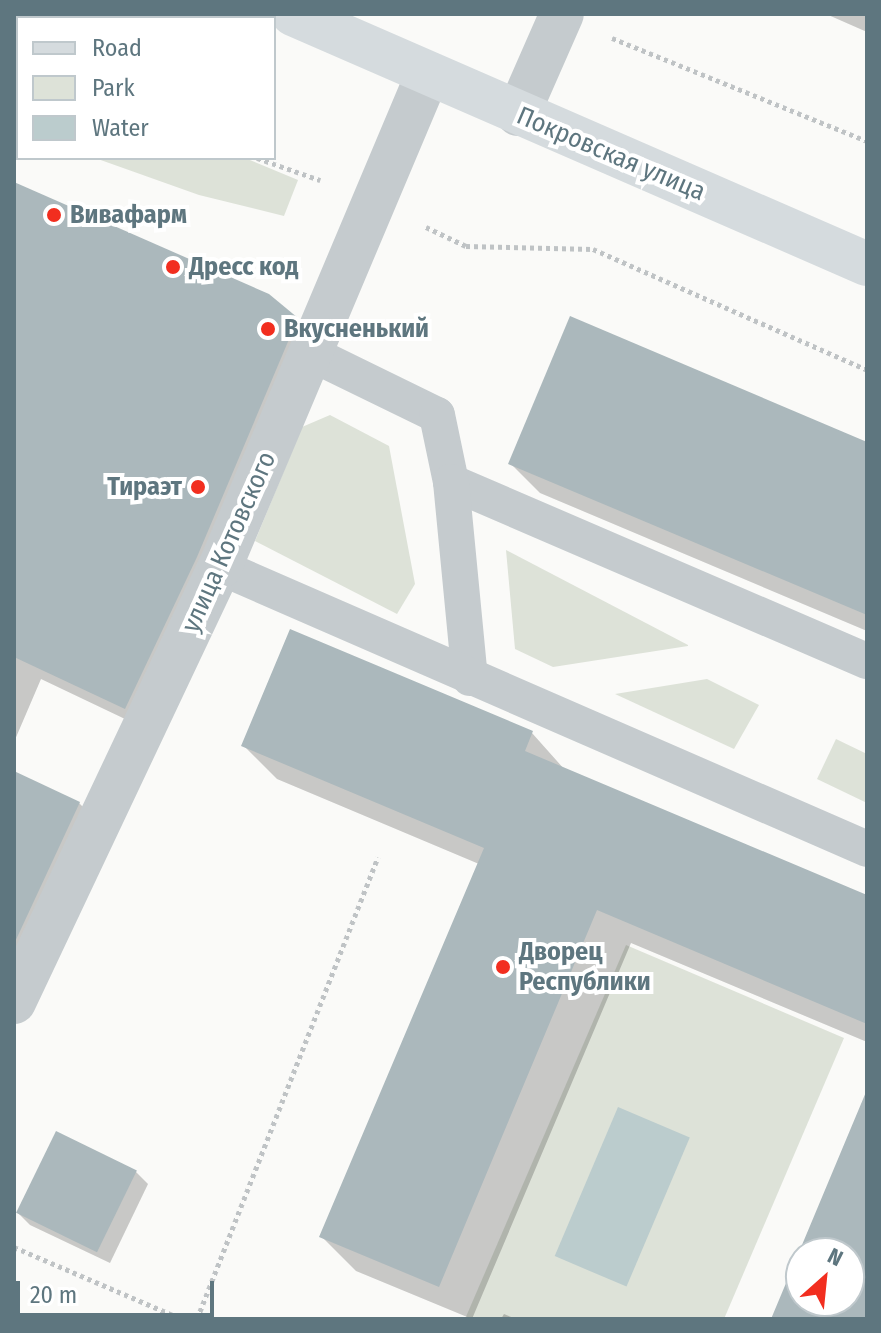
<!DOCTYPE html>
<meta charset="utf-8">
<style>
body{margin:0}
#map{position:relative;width:881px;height:1333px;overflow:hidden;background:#fafaf8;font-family:"Fira Sans Condensed",sans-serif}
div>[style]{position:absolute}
.green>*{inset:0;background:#dde2d8;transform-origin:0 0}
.water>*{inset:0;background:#bbcccd;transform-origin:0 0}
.shadow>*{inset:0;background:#0003}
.building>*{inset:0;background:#abb8bc;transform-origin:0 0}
.path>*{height:5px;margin-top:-2.5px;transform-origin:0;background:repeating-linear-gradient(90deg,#bfc3c5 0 4px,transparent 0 8px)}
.service>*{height:36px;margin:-18px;padding:0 18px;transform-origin:18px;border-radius:18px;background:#c5cbce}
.minor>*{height:44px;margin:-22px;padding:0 22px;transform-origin:22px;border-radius:22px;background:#c5cbce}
.secondary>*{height:44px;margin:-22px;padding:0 22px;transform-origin:22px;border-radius:22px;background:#d5dbde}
.dots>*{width:22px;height:22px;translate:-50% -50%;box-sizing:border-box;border:4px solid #fff;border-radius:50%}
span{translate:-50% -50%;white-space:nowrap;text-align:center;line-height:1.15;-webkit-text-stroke:8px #fff;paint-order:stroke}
.street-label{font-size:26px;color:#5e767f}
.poi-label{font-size:26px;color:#5e767f;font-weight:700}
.left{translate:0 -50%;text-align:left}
.right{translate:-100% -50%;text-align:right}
.frame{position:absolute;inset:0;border:16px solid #5e767f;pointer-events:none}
.legend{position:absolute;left:16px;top:16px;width:260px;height:144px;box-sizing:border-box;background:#fff;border:2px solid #bfc8cc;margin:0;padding:10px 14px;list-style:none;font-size:24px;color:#5e767f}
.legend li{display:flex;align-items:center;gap:16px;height:40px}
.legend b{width:40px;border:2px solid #bfc8cc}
.north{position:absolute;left:785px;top:1237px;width:80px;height:80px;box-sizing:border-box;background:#fff;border:2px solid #bfc8cc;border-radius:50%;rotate:27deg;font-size:22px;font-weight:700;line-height:32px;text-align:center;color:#5e767f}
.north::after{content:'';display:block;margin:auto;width:28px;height:36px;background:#f22e1f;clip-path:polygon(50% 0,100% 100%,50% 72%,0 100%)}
.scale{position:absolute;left:16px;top:1281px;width:198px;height:36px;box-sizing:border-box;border:4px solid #5e767f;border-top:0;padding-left:10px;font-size:24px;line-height:28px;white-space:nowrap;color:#5e767f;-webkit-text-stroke:6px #fff;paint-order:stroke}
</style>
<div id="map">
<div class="green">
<div style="left:14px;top:62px;width:4px;height:67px;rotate:27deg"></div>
<div style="clip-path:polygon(95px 158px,245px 158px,298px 180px,284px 216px,199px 195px)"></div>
<div style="clip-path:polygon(330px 415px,389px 446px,415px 584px,397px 614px,255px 541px,302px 427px)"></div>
<div style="clip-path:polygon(506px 550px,688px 645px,688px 646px,553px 667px,515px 649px)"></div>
<div style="clip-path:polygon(707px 679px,759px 705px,734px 749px,615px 694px)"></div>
<div style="clip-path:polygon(836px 739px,867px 754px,867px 803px,817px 779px)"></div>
<div style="clip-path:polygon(626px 945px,844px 1038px,724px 1319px,465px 1319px)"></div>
</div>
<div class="water">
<div style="left:618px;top:1107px;width:78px;height:162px;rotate:23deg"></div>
</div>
<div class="shadow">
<div style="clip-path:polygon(826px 14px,867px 14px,867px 32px)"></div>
<div style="clip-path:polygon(14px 184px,296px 320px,318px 341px,146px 729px,41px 679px,14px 742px)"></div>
<div style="clip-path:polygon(867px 444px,867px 631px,540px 493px,510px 463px)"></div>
<div style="clip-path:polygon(532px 733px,565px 770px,867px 897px,867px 1042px,631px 943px,472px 1319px,356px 1271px,322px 1237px,479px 864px,277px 779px,243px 745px)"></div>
<div style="clip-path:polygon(14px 773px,79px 803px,100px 824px,14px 1009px)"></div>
<div style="clip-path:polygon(867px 1096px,867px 1319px,773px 1319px,801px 1253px,801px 1301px,849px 1301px,849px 1253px,801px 1253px)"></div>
<div style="clip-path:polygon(136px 1172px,148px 1184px,110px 1263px,30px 1225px,18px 1213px)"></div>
<div style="clip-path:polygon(504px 1314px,516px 1319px,501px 1319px)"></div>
</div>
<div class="building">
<div style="clip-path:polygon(14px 182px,269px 294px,298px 318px,197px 557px,125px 709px,14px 657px)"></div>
<div style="clip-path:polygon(570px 316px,867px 442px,867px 615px,508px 464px)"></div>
<div style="clip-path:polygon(290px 629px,533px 731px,525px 751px,867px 895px,867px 1024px,597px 910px,439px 1287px,319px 1237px,484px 848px,241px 746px)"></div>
<div style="clip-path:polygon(14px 771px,80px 802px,14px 944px)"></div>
<div style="clip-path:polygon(evenodd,866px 1092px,867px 1319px,771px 1319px,866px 1092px,801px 1253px,849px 1253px,849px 1301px,801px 1301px,801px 1253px)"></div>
<div style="left:56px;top:1131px;width:90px;height:91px;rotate:26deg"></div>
</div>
<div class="path">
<div style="left:612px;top:38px;width:275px;rotate:22deg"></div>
<div style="left:14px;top:73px;width:4px;rotate:14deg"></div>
<div style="left:257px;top:158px;width:67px;rotate:19.2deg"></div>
<div style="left:426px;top:227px;width:44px;rotate:25.4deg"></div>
<div style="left:466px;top:246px;width:127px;rotate:1.4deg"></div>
<div style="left:593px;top:249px;width:300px;rotate:23.8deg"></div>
<div style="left:14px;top:1247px;width:183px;rotate:23.2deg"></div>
<div style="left:197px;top:1319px;width:496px;rotate:-68.6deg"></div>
</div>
<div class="service">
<div style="left:310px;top:353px;width:141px;rotate:26deg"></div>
<div style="left:437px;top:415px;width:68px;rotate:78.2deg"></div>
<div style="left:451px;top:482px;width:453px;rotate:23.3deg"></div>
<div style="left:451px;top:482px;width:197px;rotate:84.5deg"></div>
<div style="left:220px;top:567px;width:706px;rotate:23.55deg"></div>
</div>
<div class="minor">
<div style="left:518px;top:114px;width:109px;rotate:-66.3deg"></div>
<div style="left:14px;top:1002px;width:481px;rotate:-64.7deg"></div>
<div style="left:220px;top:567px;width:533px;rotate:-67.14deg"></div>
</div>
<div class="secondary">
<div style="left:293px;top:14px;width:626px;rotate:23.54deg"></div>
</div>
<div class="dots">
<div style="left:54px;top:215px;background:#f22e1f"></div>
<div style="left:173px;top:267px;background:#f22e1f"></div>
<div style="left:268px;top:329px;background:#f22e1f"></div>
<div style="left:198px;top:487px;background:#f22e1f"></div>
<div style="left:503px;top:967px;background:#f22e1f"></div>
</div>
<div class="street-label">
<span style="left:611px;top:154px;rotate:23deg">Покровская улица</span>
<span style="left:229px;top:542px;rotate:-66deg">улица Котовского</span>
</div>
<div class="poi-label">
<span class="left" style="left:70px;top:215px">Вивафарм</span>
<span class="left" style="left:189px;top:267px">Дресс код</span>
<span class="left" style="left:284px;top:329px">Вкусненький</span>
<span class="right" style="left:182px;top:487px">Тираэт</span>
<span class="left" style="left:519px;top:967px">Дворец<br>Республики</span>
</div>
<div class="frame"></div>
<ul class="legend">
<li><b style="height:10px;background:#d5dbde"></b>Road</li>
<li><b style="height:22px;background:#dde2d8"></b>Park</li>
<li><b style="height:22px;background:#bbcccd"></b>Water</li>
</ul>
<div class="north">N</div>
<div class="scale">20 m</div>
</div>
